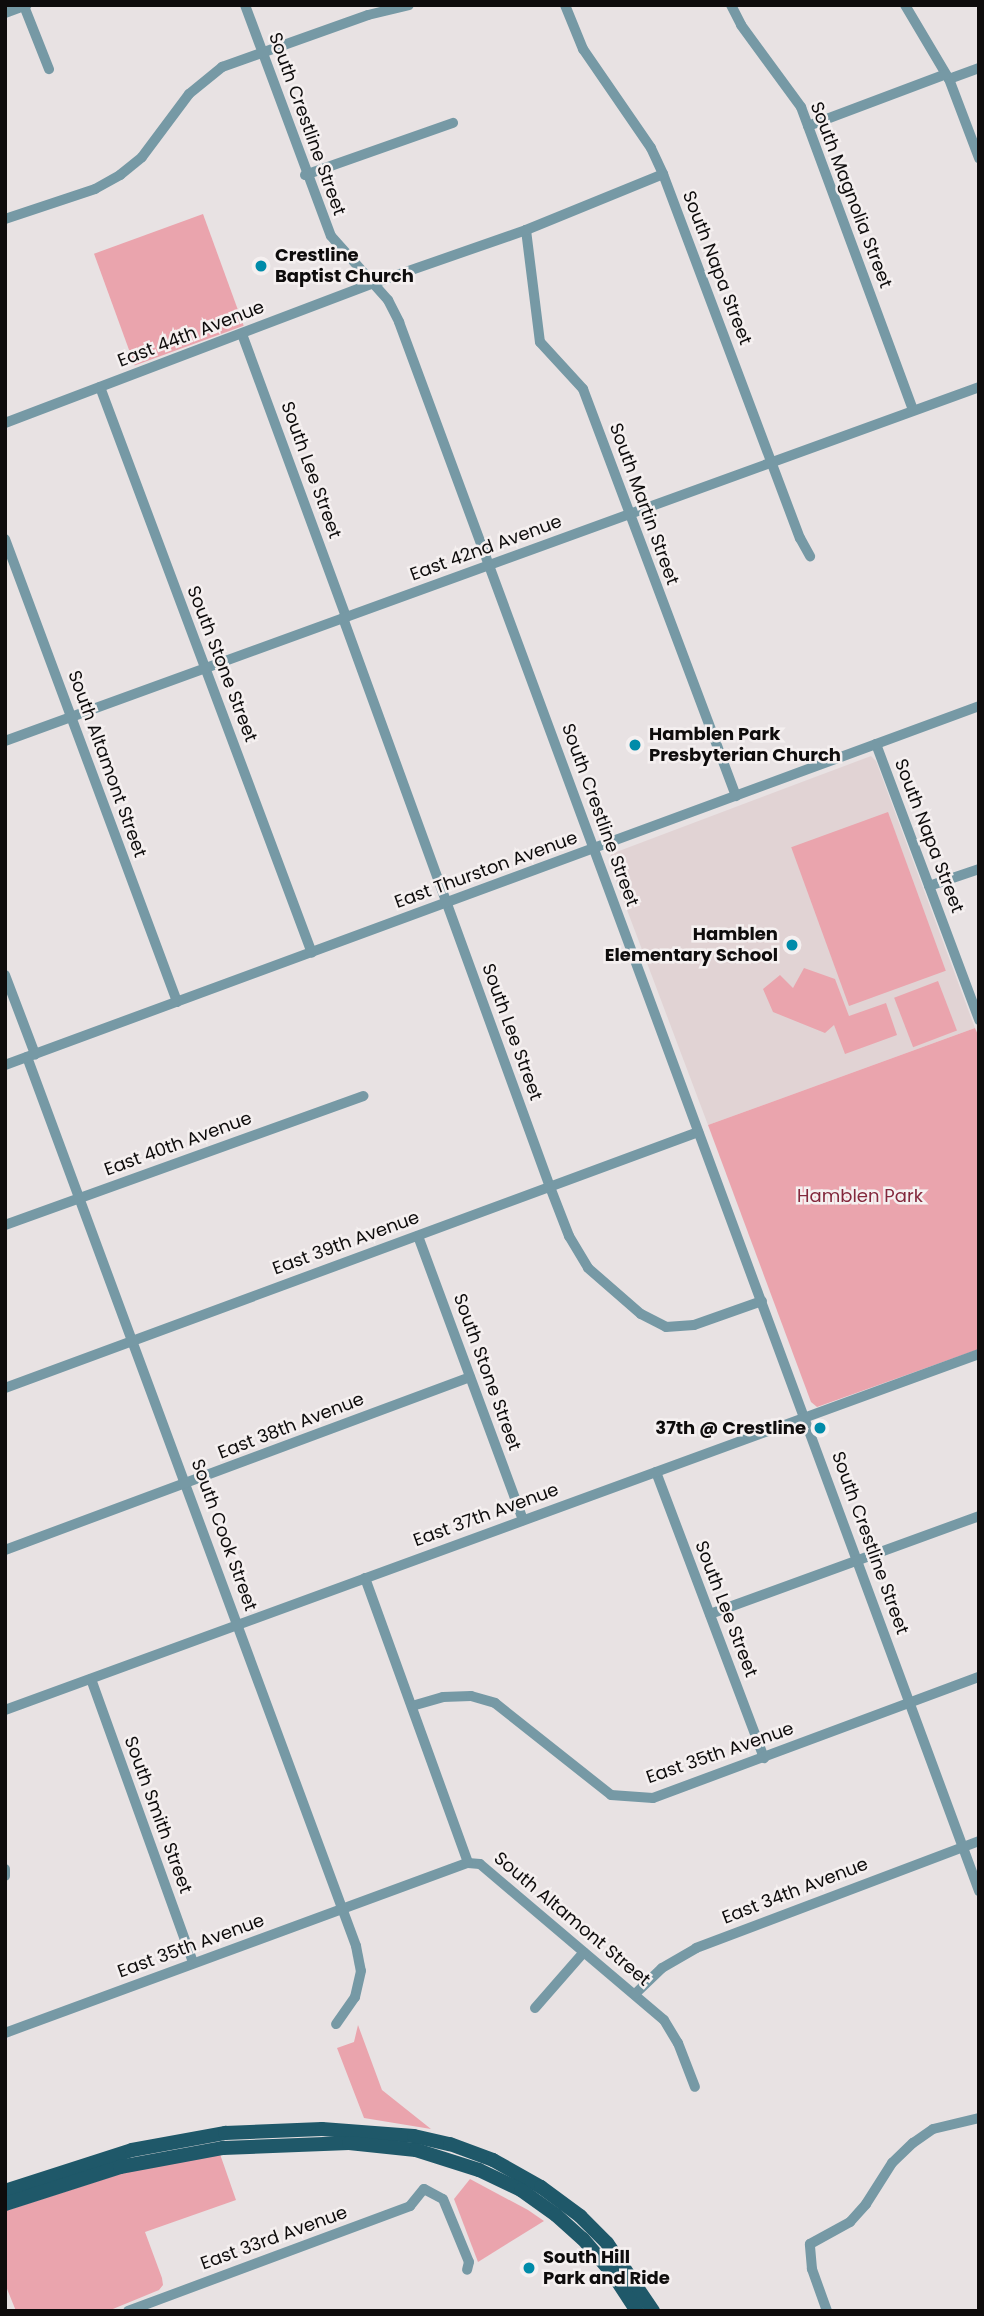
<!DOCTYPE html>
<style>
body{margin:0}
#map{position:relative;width:984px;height:2316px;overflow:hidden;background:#e8e2e3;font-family:Poppins,sans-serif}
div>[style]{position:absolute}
.built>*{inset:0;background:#e1d3d4}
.green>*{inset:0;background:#eaa4ad;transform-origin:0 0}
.minor>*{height:10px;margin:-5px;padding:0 5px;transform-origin:5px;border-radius:5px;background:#7699a5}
.major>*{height:14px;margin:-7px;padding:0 7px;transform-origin:7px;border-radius:7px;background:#1f5869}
.dots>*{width:19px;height:19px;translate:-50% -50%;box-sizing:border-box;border:4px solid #f5f0f0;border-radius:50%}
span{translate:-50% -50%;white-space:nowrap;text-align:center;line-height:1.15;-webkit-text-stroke:5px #f5f0f0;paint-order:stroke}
.street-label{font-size:18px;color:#0e0c0c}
.poi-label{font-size:18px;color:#0e0c0c;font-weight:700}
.left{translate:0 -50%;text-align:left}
.right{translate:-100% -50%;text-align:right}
.park-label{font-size:18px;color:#83283c}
.frame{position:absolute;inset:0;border:7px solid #0e0c0c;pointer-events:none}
</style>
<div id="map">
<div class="built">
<div style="clip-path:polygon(871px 756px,876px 761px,975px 1028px,708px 1125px,609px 862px,611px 854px)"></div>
</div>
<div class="green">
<div style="left:203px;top:214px;width:119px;height:116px;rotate:70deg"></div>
<div style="left:888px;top:812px;width:169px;height:103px;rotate:70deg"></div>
<div style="clip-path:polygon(804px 968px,835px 979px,849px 1016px,886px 1003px,897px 1035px,845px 1054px,834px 1025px,825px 1033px,773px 1012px,763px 989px,780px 975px,793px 988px)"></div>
<div style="left:938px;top:981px;width:53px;height:47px;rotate:69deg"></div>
<div style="clip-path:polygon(975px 1028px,979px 1037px,979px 1349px,817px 1407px,811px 1402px,708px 1125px)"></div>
<div style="clip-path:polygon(358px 2025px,382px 2090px,431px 2129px,364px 2118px,337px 2048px,354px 2042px)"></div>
<div style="clip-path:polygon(220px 2154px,236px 2200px,145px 2232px,162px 2278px,163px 2285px,159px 2290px,108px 2311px,16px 2311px,5px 2284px,5px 2211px,123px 2173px)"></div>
<div style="clip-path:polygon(470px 2179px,528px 2210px,544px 2221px,478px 2262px,454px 2199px)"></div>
</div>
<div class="minor">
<div style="left:245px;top:5px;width:246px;rotate:69.6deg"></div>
<div style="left:331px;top:236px;width:86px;rotate:48.3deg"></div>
<div style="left:388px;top:300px;width:25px;rotate:63deg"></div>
<div style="left:399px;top:322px;width:1673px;rotate:69.71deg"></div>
<div style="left:565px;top:5px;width:48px;rotate:67.8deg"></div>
<div style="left:583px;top:49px;width:120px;rotate:55.5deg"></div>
<div style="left:651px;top:148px;width:29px;rotate:65deg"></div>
<div style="left:663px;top:174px;width:389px;rotate:69.4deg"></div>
<div style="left:800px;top:538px;width:21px;rotate:61deg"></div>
<div style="left:731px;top:5px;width:22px;rotate:63deg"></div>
<div style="left:741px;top:25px;width:102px;rotate:53.8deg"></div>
<div style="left:801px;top:107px;width:323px;rotate:69.7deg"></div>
<div style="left:905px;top:5px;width:86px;rotate:59.3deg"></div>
<div style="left:949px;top:79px;width:85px;rotate:69.2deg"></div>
<div style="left:24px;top:6px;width:68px;rotate:68.4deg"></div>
<div style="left:5px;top:13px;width:23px;rotate:-20deg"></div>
<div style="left:949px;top:79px;width:32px;rotate:-20deg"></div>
<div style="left:808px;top:126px;width:147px;rotate:-20.6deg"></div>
<div style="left:305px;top:175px;width:157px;rotate:-19.4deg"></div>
<div style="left:5px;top:219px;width:95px;rotate:-18.4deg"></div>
<div style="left:95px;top:189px;width:29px;rotate:-29deg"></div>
<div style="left:120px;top:175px;width:28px;rotate:-39deg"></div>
<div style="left:142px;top:157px;width:79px;rotate:-53.3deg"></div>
<div style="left:189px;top:94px;width:43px;rotate:-39.3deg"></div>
<div style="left:222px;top:67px;width:155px;rotate:-19.6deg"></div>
<div style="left:368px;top:15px;width:42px;rotate:-13.7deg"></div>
<div style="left:526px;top:230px;width:113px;rotate:82.9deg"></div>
<div style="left:540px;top:342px;width:64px;rotate:47.5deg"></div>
<div style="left:583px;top:389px;width:435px;rotate:69.4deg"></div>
<div style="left:242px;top:334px;width:302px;rotate:69.8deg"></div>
<div style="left:100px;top:387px;width:604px;rotate:69.47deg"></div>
<div style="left:5px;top:423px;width:395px;rotate:-20.8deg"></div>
<div style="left:374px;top:283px;width:161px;rotate:-19.2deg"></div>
<div style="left:526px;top:230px;width:148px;rotate:-22.2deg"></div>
<div style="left:5px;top:539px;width:494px;rotate:69.6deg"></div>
<div style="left:343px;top:618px;width:605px;rotate:70.01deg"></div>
<div style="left:550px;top:1187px;width:53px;rotate:68.8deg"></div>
<div style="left:569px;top:1236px;width:37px;rotate:59deg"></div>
<div style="left:588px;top:1268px;width:70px;rotate:41deg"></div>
<div style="left:641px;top:1314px;width:28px;rotate:27deg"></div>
<div style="left:666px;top:1327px;width:28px;rotate:-4deg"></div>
<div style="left:694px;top:1325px;width:72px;rotate:-19.4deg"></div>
<div style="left:5px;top:741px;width:1036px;rotate:-19.97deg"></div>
<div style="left:876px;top:744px;width:295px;rotate:69.5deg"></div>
<div style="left:929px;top:886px;width:53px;rotate:-18.8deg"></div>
<div style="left:5px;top:975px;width:85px;rotate:69.2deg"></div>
<div style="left:27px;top:1057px;width:948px;rotate:69.69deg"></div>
<div style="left:356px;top:1946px;width:25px;rotate:79deg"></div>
<div style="left:361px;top:1971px;width:27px;rotate:103deg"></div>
<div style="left:355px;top:1997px;width:33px;rotate:125deg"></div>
<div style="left:5px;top:1065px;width:1038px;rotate:-20.23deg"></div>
<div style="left:5px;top:1225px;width:381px;rotate:-19.8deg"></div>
<div style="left:418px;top:1236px;width:303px;rotate:69.7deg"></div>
<div style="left:5px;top:1388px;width:739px;rotate:-20.27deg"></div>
<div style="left:656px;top:1472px;width:306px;rotate:69.3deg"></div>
<div style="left:5px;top:1550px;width:496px;rotate:-20.4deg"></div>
<div style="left:365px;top:1578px;width:303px;rotate:70.1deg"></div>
<div style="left:468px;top:1863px;width:12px;rotate:5deg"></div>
<div style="left:480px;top:1864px;width:241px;rotate:40.3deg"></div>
<div style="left:664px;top:2020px;width:27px;rotate:59deg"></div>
<div style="left:678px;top:2043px;width:47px;rotate:68.9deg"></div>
<div style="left:710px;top:1614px;width:286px;rotate:-20deg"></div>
<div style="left:91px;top:1679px;width:302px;rotate:70.2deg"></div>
<div style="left:412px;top:1706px;width:32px;rotate:-16deg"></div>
<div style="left:443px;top:1697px;width:28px;rotate:-2deg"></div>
<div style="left:471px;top:1696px;width:25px;rotate:16deg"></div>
<div style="left:495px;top:1703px;width:148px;rotate:38.4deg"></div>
<div style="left:611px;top:1795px;width:42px;rotate:4.1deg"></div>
<div style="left:653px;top:1798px;width:348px;rotate:-20.4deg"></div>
<div style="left:5px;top:1710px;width:1037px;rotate:-20.08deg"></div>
<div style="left:5px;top:1869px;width:7px;rotate:90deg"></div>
<div style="left:635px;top:1994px;width:37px;rotate:-44deg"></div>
<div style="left:662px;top:1968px;width:39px;rotate:-30deg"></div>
<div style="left:696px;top:1948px;width:303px;rotate:-20.7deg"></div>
<div style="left:535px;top:2008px;width:74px;rotate:-48.8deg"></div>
<div style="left:5px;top:2033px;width:493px;rotate:-20.2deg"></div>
<div style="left:128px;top:2311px;width:301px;rotate:-20.4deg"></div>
<div style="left:410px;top:2206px;width:22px;rotate:-51deg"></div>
<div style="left:424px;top:2189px;width:21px;rotate:28deg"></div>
<div style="left:443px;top:2199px;width:68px;rotate:67.6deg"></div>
<div style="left:469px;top:2262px;width:8px;rotate:104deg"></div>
<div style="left:827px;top:2311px;width:45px;rotate:-109.7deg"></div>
<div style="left:812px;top:2269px;width:25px;rotate:-95deg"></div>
<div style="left:810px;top:2244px;width:46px;rotate:-28.8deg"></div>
<div style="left:850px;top:2222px;width:24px;rotate:-48deg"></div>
<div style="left:866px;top:2204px;width:49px;rotate:-57.6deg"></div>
<div style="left:892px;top:2163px;width:29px;rotate:-44deg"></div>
<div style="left:913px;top:2143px;width:24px;rotate:-35deg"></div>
<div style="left:933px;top:2129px;width:47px;rotate:-13.4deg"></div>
</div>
<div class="major">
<div style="left:5px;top:2191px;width:133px;rotate:-17.9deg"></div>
<div style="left:132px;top:2150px;width:95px;rotate:-10.4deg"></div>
<div style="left:225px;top:2133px;width:97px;rotate:-2.4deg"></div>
<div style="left:322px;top:2129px;width:92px;rotate:4.4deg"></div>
<div style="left:414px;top:2136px;width:37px;rotate:13deg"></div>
<div style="left:450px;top:2144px;width:46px;rotate:20.4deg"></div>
<div style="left:493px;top:2160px;width:55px;rotate:29.4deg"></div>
<div style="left:541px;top:2187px;width:49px;rotate:36.6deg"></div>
<div style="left:580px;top:2216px;width:38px;rotate:45deg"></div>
<div style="left:607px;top:2243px;width:82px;rotate:55.9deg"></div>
<div style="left:5px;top:2204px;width:121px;rotate:-17.8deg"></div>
<div style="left:120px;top:2167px;width:105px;rotate:-10.5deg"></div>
<div style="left:223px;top:2148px;width:126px;rotate:-2.3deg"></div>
<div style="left:349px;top:2143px;width:67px;rotate:6deg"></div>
<div style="left:416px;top:2150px;width:66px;rotate:17.6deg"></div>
<div style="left:479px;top:2170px;width:47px;rotate:25.5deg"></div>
<div style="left:521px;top:2190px;width:43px;rotate:35.5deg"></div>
<div style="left:556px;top:2215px;width:36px;rotate:42deg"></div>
<div style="left:583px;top:2239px;width:45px;rotate:49.5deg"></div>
<div style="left:612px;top:2273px;width:45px;rotate:56.7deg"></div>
</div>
<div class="dots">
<div style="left:261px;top:266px;background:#008ba9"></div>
<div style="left:635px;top:745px;background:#008ba9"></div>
<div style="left:792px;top:945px;background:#008ba9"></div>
<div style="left:820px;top:1428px;background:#008ba9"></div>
<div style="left:529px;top:2268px;background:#008ba9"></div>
</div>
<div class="street-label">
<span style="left:307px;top:124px;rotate:70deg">South Crestline Street</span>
<span style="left:851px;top:195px;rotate:69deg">South Magnolia Street</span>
<span style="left:717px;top:268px;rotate:69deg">South Napa Street</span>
<span style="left:191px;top:334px;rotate:-21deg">East 44th Avenue</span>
<span style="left:311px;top:470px;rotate:70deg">South Lee Street</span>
<span style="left:644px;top:504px;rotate:70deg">South Martin Street</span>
<span style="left:486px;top:548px;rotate:-20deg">East 42nd Avenue</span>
<span style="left:222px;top:664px;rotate:69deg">South Stone Street</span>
<span style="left:107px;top:764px;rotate:70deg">South Altamont Street</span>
<span style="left:600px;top:815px;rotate:70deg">South Crestline Street</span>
<span style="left:929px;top:836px;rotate:69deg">South Napa Street</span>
<span style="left:486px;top:870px;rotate:-20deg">East Thurston Avenue</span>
<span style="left:512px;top:1032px;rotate:70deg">South Lee Street</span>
<span style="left:178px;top:1144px;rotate:-20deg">East 40th Avenue</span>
<span style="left:346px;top:1243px;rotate:-20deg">East 39th Avenue</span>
<span style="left:487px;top:1372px;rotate:70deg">South Stone Street</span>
<span style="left:291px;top:1426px;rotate:-21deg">East 38th Avenue</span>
<span style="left:486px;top:1515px;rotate:-20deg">East 37th Avenue</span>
<span style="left:224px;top:1535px;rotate:70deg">South Cook Street</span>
<span style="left:870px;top:1543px;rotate:70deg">South Crestline Street</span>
<span style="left:726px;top:1609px;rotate:69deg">South Lee Street</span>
<span style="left:720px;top:1753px;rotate:-19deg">East 35th Avenue</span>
<span style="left:158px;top:1815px;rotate:70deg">South Smith Street</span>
<span style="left:795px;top:1891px;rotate:-21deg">East 34th Avenue</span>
<span style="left:572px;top:1919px;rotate:40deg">South Altamont Street</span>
<span style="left:191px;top:1946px;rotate:-20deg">East 35th Avenue</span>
<span style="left:274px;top:2238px;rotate:-20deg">East 33rd Avenue</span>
</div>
<div class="poi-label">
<span class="left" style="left:275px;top:266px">Crestline<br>Baptist Church</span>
<span class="left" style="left:649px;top:745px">Hamblen Park<br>Presbyterian Church</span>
<span class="right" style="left:778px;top:945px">Hamblen<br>Elementary School</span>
<span class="right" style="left:806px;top:1428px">37th @ Crestline</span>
<span class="left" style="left:543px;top:2268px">South Hill<br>Park and Ride</span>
</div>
<div class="park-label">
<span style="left:860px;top:1196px">Hamblen Park</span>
</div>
<div class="frame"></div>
</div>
